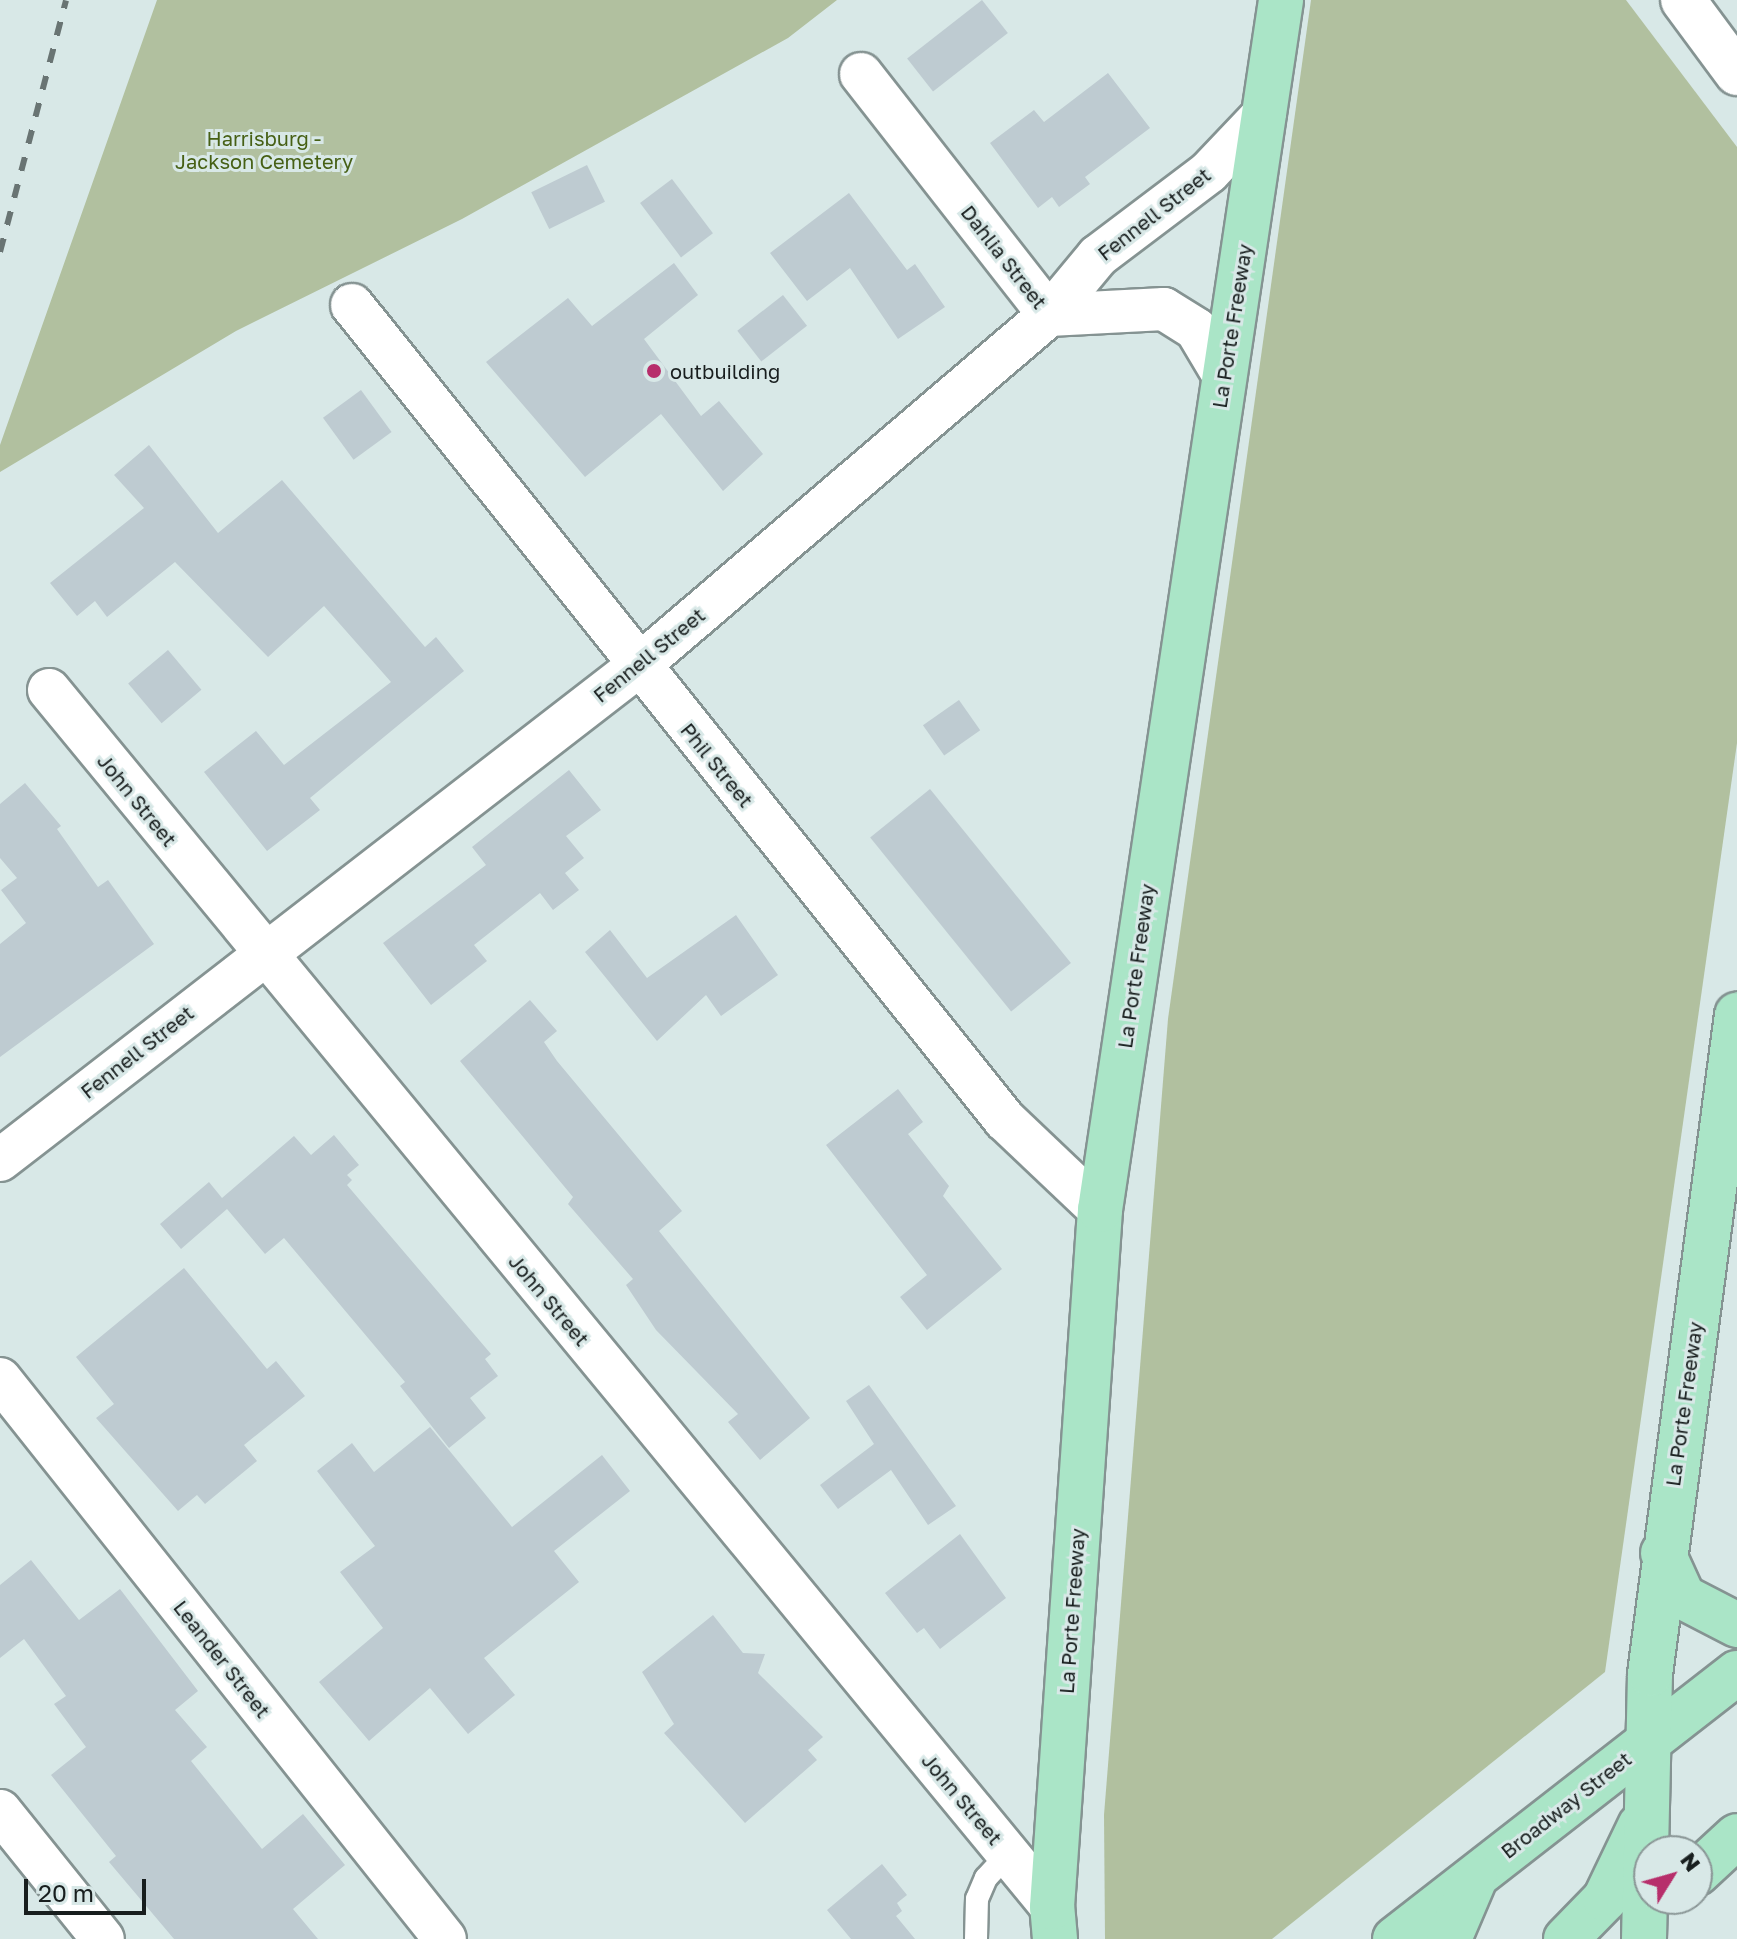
<!DOCTYPE html>
<style>
body{margin:0}
#map{position:relative;width:1737px;height:1939px;overflow:hidden;background:#d8e8e7;font-family:"Golos Text",sans-serif}
div>[style]{position:absolute}
.green>*{inset:0;background:#b1c09f}
.building>*{inset:0;background:#becbd1;transform-origin:0 0}
.roads{filter:drop-shadow(2px 0 #859392) drop-shadow(-2px 0 #859392) drop-shadow(0 2px #859392) drop-shadow(0 -2px #859392)}
.service>*{height:22px;margin:-11px;padding:0 11px;transform-origin:11px;border-radius:11px;background:#fff}
.minor>*{height:42px;margin:-21px;padding:0 21px;transform-origin:21px;border-radius:21px;background:#fff}
.secondary>*{height:44px;margin:-22px;padding:0 22px;transform-origin:22px;border-radius:22px;background:#fff}
.primary>*{height:44px;margin:-22px;padding:0 22px;transform-origin:22px;border-radius:22px;background:#aae5c7}
.rail>*{height:6px;margin-top:-3px;transform-origin:0;background:repeating-linear-gradient(90deg,#697473 0 14px,transparent 0 28px)}
.dots>*{width:22px;height:22px;translate:-50% -50%;box-sizing:border-box;border:4px solid #d8e8e7;border-radius:50%}
span{translate:-50% -50%;white-space:nowrap;text-align:center;line-height:1.15;-webkit-text-stroke:6px #d8e8e7;paint-order:stroke}
.park-label{font-size:20px;color:#466015}
.street-label{font-size:20px;color:#181e1e}
.poi-label{font-size:20px;color:#181e1e}
.left{translate:0 -50%;text-align:left}
.north{position:absolute;left:1633px;top:1835px;width:80px;height:80px;box-sizing:border-box;background:#d8e8e7;border:2px solid #8b9797;border-radius:50%;rotate:53deg;font-size:22px;font-weight:700;line-height:32px;text-align:center;color:#181e1e}
.north::after{content:'';display:block;margin:auto;width:28px;height:36px;background:#b72e6b;clip-path:polygon(50% 0,100% 100%,50% 72%,0 100%)}
.scale{position:absolute;left:24px;top:1879px;width:122px;height:36px;box-sizing:border-box;border:4px solid #181e1e;border-top:0;padding-left:10px;font-size:24px;line-height:28px;white-space:nowrap;color:#181e1e;-webkit-text-stroke:6px #d8e8e7;paint-order:stroke}
</style>
<div id="map">
<div class="green">
<div style="clip-path:polygon(157px 0,837px 0,788px 38px,462px 219px,236px 331px,0 472px,0 445px)"></div>
<div style="clip-path:polygon(1311px 0,1626px 0,1737px 147px,1737px 743px,1605px 1672px,1272px 1939px,1105px 1939px,1104px 1815px,1168px 1019px)"></div>
</div>
<div class="building">
<div style="left:982px;top:0;width:42px;height:95px;rotate:52deg"></div>
<div style="clip-path:polygon(1108px 73px,1150px 128px,1085px 177px,1090px 184px,1059px 207px,1052px 197px,1038px 208px,990px 143px,1034px 110px,1044px 122px)"></div>
<div style="left:587px;top:165px;width:41px;height:62px;rotate:64deg"></div>
<div style="left:672px;top:179px;width:68px;height:40px;rotate:53deg"></div>
<div style="clip-path:polygon(849px 193px,907px 270px,915px 264px,945px 307px,898px 339px,850px 268px,807px 301px,770px 253px)"></div>
<div style="clip-path:polygon(674px 263px,698px 295px,644px 339px,701px 416px,719px 401px,763px 454px,723px 491px,661px 414px,585px 477px,486px 362px,568px 298px,592px 326px)"></div>
<div style="left:783px;top:295px;width:39px;height:58px;rotate:52deg"></div>
<div style="left:361px;top:390px;width:52px;height:47px;rotate:54deg"></div>
<div style="clip-path:polygon(149px 445px,218px 533px,282px 480px,425px 647px,436px 637px,464px 671px,310px 798px,320px 810px,267px 851px,204px 772px,256px 731px,284px 765px,391px 682px,324px 606px,268px 657px,175px 562px,107px 617px,95px 601px,77px 616px,50px 583px,144px 508px,114px 475px)"></div>
<div style="left:168px;top:650px;width:52px;height:52px;rotate:50deg"></div>
<div style="left:959px;top:700px;width:37px;height:44px;rotate:55deg"></div>
<div style="clip-path:polygon(569px 770px,601px 810px,566px 836px,584px 858px,565px 873px,579px 890px,553px 910px,540px 893px,474px 945px,487px 961px,431px 1005px,383px 943px,486px 865px,472px 847px)"></div>
<div style="clip-path:polygon(25px 783px,61px 826px,57px 829px,98px 887px,108px 880px,154px 944px,0 1057px,0 944px,26px 923px,1px 890px,17px 878px,0 858px,0 804px)"></div>
<div style="left:930px;top:789px;width:224px;height:77px;rotate:51deg"></div>
<div style="clip-path:polygon(736px 915px,778px 975px,721px 1016px,706px 995px,657px 1041px,585px 952px,610px 930px,647px 978px)"></div>
<div style="clip-path:polygon(530px 1000px,557px 1031px,544px 1042px,557px 1061px,682px 1211px,659px 1231px,810px 1418px,760px 1460px,728px 1422px,738px 1414px,656px 1330px,626px 1285px,633px 1279px,568px 1204px,573px 1197px,460px 1061px)"></div>
<div style="clip-path:polygon(898px 1089px,923px 1122px,908px 1134px,949px 1186px,943px 1196px,1002px 1269px,927px 1330px,900px 1297px,927px 1275px,826px 1145px)"></div>
<div style="clip-path:polygon(334px 1135px,359px 1165px,347px 1175px,352px 1180px,347px 1185px,491px 1354px,485px 1359px,498px 1376px,470px 1398px,486px 1418px,449px 1448px,400px 1386px,405px 1382px,284px 1238px,265px 1254px,227px 1209px,181px 1249px,160px 1224px,209px 1182px,222px 1198px,294px 1136px,311px 1155px)"></div>
<div style="clip-path:polygon(184px 1268px,267px 1369px,276px 1361px,305px 1396px,244px 1445px,257px 1461px,205px 1504px,197px 1495px,178px 1511px,96px 1418px,114px 1404px,76px 1357px)"></div>
<div style="clip-path:polygon(869px 1385px,956px 1506px,928px 1525px,891px 1470px,838px 1509px,820px 1485px,874px 1444px,846px 1401px)"></div>
<div style="clip-path:polygon(430px 1427px,512px 1527px,602px 1455px,630px 1491px,554px 1551px,579px 1582px,484px 1658px,515px 1695px,468px 1734px,430px 1688px,369px 1741px,319px 1682px,383px 1628px,340px 1572px,375px 1546px,317px 1471px,352px 1443px,374px 1472px)"></div>
<div style="clip-path:polygon(960px 1534px,1006px 1598px,940px 1649px,924px 1628px,917px 1633px,885px 1593px)"></div>
<div style="clip-path:polygon(31px 1560px,79px 1620px,120px 1589px,198px 1691px,175px 1710px,207px 1747px,191px 1761px,262px 1849px,303px 1814px,345px 1865px,293px 1909px,318px 1939px,174px 1939px,109px 1862px,116px 1856px,51px 1775px,86px 1747px,54px 1704px,66px 1696px,24px 1639px,0 1658px,0 1585px)"></div>
<div style="clip-path:polygon(713px 1615px,743px 1653px,765px 1654px,758px 1673px,823px 1737px,808px 1750px,817px 1760px,745px 1823px,664px 1733px,674px 1724px,642px 1672px)"></div>
<div style="clip-path:polygon(882px 1864px,907px 1895px,897px 1903px,902px 1911px,896px 1916px,915px 1939px,851px 1939px,827px 1910px)"></div>
</div>
<div class="roads">
<div class="service">
<div style="left:976px;top:1939px;width:40px;rotate:-88.6deg"></div>
<div style="left:977px;top:1899px;width:23px;rotate:-67deg"></div>
<div style="left:986px;top:1878px;width:33px;rotate:-47deg"></div>
</div>
<div class="minor">
<div style="left:861px;top:74px;width:306px;rotate:52deg"></div>
<div style="left:352px;top:305px;width:1044px;rotate:51.3deg"></div>
<div style="left:1005px;top:1120px;width:131px;rotate:43.5deg"></div>
<div style="left:1049px;top:315px;width:115px;rotate:-3deg"></div>
<div style="left:1164px;top:309px;width:38px;rotate:32deg"></div>
<div style="left:1196px;top:329px;width:55px;rotate:59.2deg"></div>
<div style="left:49px;top:690px;width:1577px;rotate:50.51deg"></div>
<div style="left:0;top:1160px;width:805px;rotate:-37.74deg"></div>
<div style="left:637px;top:667px;width:542px;rotate:-40.51deg"></div>
<div style="left:1049px;top:315px;width:77px;rotate:-50.3deg"></div>
<div style="left:1098px;top:256px;width:139px;rotate:-37.1deg"></div>
<div style="left:1209px;top:172px;width:81px;rotate:-46.5deg"></div>
<div style="left:0;top:1379px;width:715px;rotate:51.53deg"></div>
<div style="left:0;top:1811px;width:164px;rotate:51.2deg"></div>
</div>
<div class="secondary">
<div style="left:1683px;top:0;width:91px;rotate:53.5deg"></div>
</div>
<div class="primary">
<div style="left:1663px;top:1553px;width:48px;rotate:65.6deg"></div>
<div style="left:1683px;top:1597px;width:61px;rotate:27.4deg"></div>
<div style="left:1697px;top:1873px;width:54px;rotate:-42.8deg"></div>
<div style="left:1055px;top:1939px;width:32px;rotate:-95deg"></div>
<div style="left:1052px;top:1907px;width:699px;rotate:-86.06deg"></div>
<div style="left:1100px;top:1210px;width:1223px;rotate:-81.49deg"></div>
<div style="left:1395px;top:1939px;width:433px;rotate:-37.9deg"></div>
<div style="left:1449px;top:1939px;width:66px;rotate:-66.9deg"></div>
<div style="left:1566px;top:1939px;width:56px;rotate:-45.7deg"></div>
<div style="left:1605px;top:1899px;width:81px;rotate:-64.4deg"></div>
<div style="left:1644px;top:1939px;width:265px;rotate:-88.7deg"></div>
<div style="left:1650px;top:1674px;width:665px;rotate:-82.48deg"></div>
</div>
</div>
<div class="rail">
<div style="left:0;top:252px;width:260px;rotate:-75.3deg"></div>
</div>
<div class="dots">
<div style="left:654px;top:371px;background:#b72e6b"></div>
</div>
<div class="park-label">
<span style="left:264px;top:150px">Harrisburg -<br>Jackson Cemetery</span>
</div>
<div class="street-label">
<span style="left:1154px;top:214px;rotate:-38deg">Fennell Street</span>
<span style="left:1004px;top:257px;rotate:52deg">Dahlia Street</span>
<span style="left:1232px;top:326px;rotate:-81deg">La Porte Freeway</span>
<span style="left:649px;top:655px;rotate:-39deg">Fennell Street</span>
<span style="left:717px;top:765px;rotate:51deg">Phil Street</span>
<span style="left:137px;top:800px;rotate:51deg">John Street</span>
<span style="left:1136px;top:966px;rotate:-82deg">La Porte Freeway</span>
<span style="left:137px;top:1052px;rotate:-38deg">Fennell Street</span>
<span style="left:549px;top:1300px;rotate:50deg">John Street</span>
<span style="left:1684px;top:1404px;rotate:-82deg">La Porte Freeway</span>
<span style="left:1072px;top:1611px;rotate:-86deg">La Porte Freeway</span>
<span style="left:222px;top:1659px;rotate:52deg">Leander Street</span>
<span style="left:962px;top:1799px;rotate:50deg">John Street</span>
<span style="left:1566px;top:1805px;rotate:-38deg">Broadway Street</span>
</div>
<div class="poi-label">
<span class="left" style="left:670px;top:371px">outbuilding</span>
</div>
<div class="north">N</div>
<div class="scale">20 m</div>
</div>
